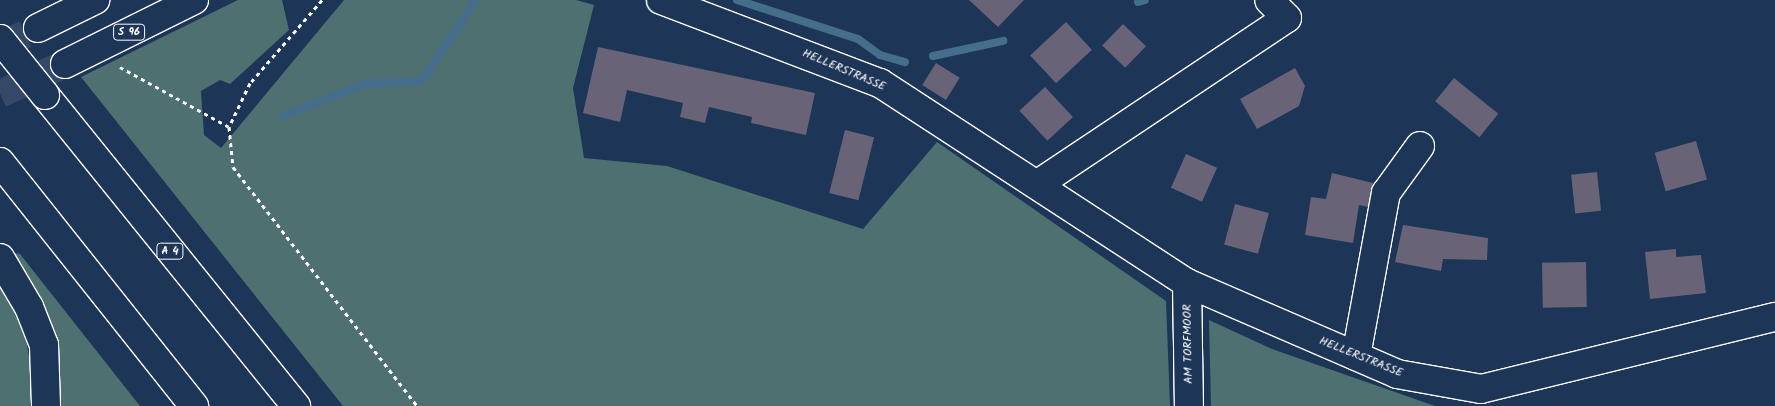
<!DOCTYPE html>
<style>
body{margin:0}
#map{position:relative;width:1775px;height:406px;overflow:hidden;background:#1d3557;font-family:Kalam,sans-serif}
div>[style]{position:absolute}
.green>*{inset:0;background:#4e7071}
.stream>*{height:8px;margin:-4px;padding:0 4px;transform-origin:4px;border-radius:4px;background:#446e8c}
.building>*{inset:0;background:#686376;transform-origin:0 0}
.major-tunnel>*{height:28px;margin-top:-14px;transform-origin:0;background:repeating-linear-gradient(90deg,#344968 0 28px,transparent 0 42px)}
.path>*{height:3px;margin-top:-1.5px;transform-origin:0;background:repeating-linear-gradient(90deg,#fff 0 4px,transparent 0 8px)}
.roads{filter:drop-shadow(1px 0 #fff) drop-shadow(-1px 0 #fff) drop-shadow(0 1px #fff) drop-shadow(0 -1px #fff)}
.minor>*{height:28px;margin:-14px;padding:0 14px;transform-origin:14px;border-radius:14px;background:#1d3557}
.major>*{height:28px;margin:-14px;padding:0 14px;transform-origin:14px;border-radius:14px;background:#1d3557}
.highway>*{height:28px;margin:-14px;padding:0 14px;transform-origin:14px;border-radius:14px;background:#1d3557}
.bridges{filter:drop-shadow(1px 0 #fff) drop-shadow(-1px 0 #fff) drop-shadow(0 1px #fff) drop-shadow(0 -1px #fff)}
.highway-bridge>*{height:28px;margin:-14px;padding:0 14px;transform-origin:14px;border-radius:14px;background:#1d3557}
span{translate:-50% -50%;white-space:nowrap;text-align:center;line-height:1.15;-webkit-text-stroke:5px #1d3557;paint-order:stroke}
.shield-label span{padding:1px 4px;background:#1d3557;border:1px solid;border-radius:4px;-webkit-text-stroke-width:0}
.shield-label{font-size:11px;color:#fff;font-weight:700}
.street-label{font-size:12px;color:#fff}
</style>
<div id="map">
<div class="green">
<div style="clip-path:polygon(238px 0,282px 0,289px 30px,230px 84px,220px 80px,201px 91px,204px 135px,221px 148px,344px 0,576px 0,594px 5px,573px 88px,584px 158px,667px 166px,863px 229px,937px 142px,1166px 301px,1170px 406px,343px 406px,81px 77px)"></div>
<div style="clip-path:polygon(14px 253px,20px 254px,140px 406px,60px 406px,58px 353px,46px 312px)"></div>
<div style="clip-path:polygon(0 277px,26px 339px,33px 381px,30px 406px,0 406px)"></div>
<div style="clip-path:polygon(1209px 320px,1272px 349px,1435px 406px,1211px 406px)"></div>
</div>
<div class="stream">
<div style="left:737px;top:0;width:127px;rotate:17.9deg"></div>
<div style="left:858px;top:39px;width:27px;rotate:36deg"></div>
<div style="left:880px;top:55px;width:26px;rotate:16deg"></div>
<div style="left:1138px;top:2px;width:7px;rotate:-16deg"></div>
<div style="left:933px;top:56px;width:72px;rotate:-12.1deg"></div>
<div style="left:283px;top:116px;width:87px;rotate:-21.6deg"></div>
<div style="left:364px;top:84px;width:58px;rotate:-3deg"></div>
<div style="left:422px;top:81px;width:97px;rotate:-56.3deg"></div>
</div>
<div class="building">
<div style="clip-path:polygon(969px 0,1024px 0,998px 27px)"></div>
<div style="left:1066px;top:22px;width:38px;height:49px;rotate:47deg"></div>
<div style="left:1123px;top:24px;width:32px;height:30px;rotate:44deg"></div>
<div style="clip-path:polygon(598px 47px,815px 93px,806px 135px,751px 123px,752px 117px,709px 107px,705px 123px,680px 117px,683px 103px,627px 90px,620px 122px,583px 113px)"></div>
<div style="left:936px;top:63px;width:28px;height:26px;rotate:32deg"></div>
<div style="clip-path:polygon(1295px 68px,1305px 86px,1299px 106px,1257px 129px,1240px 99px)"></div>
<div style="left:1454px;top:78px;width:57px;height:30px;rotate:39deg"></div>
<div style="left:1045px;top:87px;width:41px;height:35px;rotate:47deg"></div>
<div style="left:845px;top:130px;width:30px;height:65px;rotate:14deg"></div>
<div style="left:1696px;top:141px;width:40px;height:43px;rotate:74deg"></div>
<div style="left:1186px;top:154px;width:34px;height:37px;rotate:24deg"></div>
<div style="left:1597px;top:172px;width:39px;height:26px;rotate:84deg"></div>
<div style="clip-path:polygon(1332px 173px,1373px 183px,1368px 207px,1359px 205px,1353px 243px,1305px 235px,1311px 197px,1326px 199px)"></div>
<div style="left:1235px;top:204px;width:35px;height:42px;rotate:15deg"></div>
<div style="clip-path:polygon(1403px 225px,1488px 238px,1487px 260px,1443px 259px,1441px 271px,1395px 262px)"></div>
<div style="clip-path:polygon(1676px 249px,1676px 257px,1701px 255px,1706px 293px,1650px 299px,1645px 252px)"></div>
<div style="left:1586px;top:262px;width:45px;height:44px;rotate:89deg"></div>
</div>
<div class="major-tunnel">
<div style="left:0;top:46px;width:42px;rotate:-25.3deg"></div>
<div style="left:0;top:94px;width:72px;rotate:-24.8deg"></div>
</div>
<div class="path">
<div style="left:322px;top:0;width:110px;rotate:130.9deg"></div>
<div style="left:250px;top:83px;width:49px;rotate:115.5deg"></div>
<div style="left:229px;top:127px;width:40px;rotate:84.3deg"></div>
<div style="left:233px;top:167px;width:302px;rotate:52.4deg"></div>
<div style="left:120px;top:67px;width:124px;rotate:28.8deg"></div>
</div>
<div class="roads">
<div class="minor">
<div style="left:661px;top:0;width:234px;rotate:20.8deg"></div>
<div style="left:880px;top:83px;width:366px;rotate:33.1deg"></div>
<div style="left:1187px;top:283px;width:229px;rotate:23.4deg"></div>
<div style="left:1397px;top:374px;width:85px;rotate:10.1deg"></div>
<div style="left:1481px;top:389px;width:303px;rotate:-13.8deg"></div>
<div style="left:1038px;top:184px;width:299px;rotate:-33.7deg"></div>
<div style="left:1287px;top:18px;width:25px;rotate:-135deg"></div>
<div style="left:1187px;top:283px;width:123px;rotate:89.1deg"></div>
<div style="left:1356px;top:356px;width:166px;rotate:-79.6deg"></div>
<div style="left:1386px;top:193px;width:58px;rotate:-54.1deg"></div>
</div>
<div class="major">
<div style="left:38px;top:28px;width:64px;rotate:-26.2deg"></div>
<div style="left:65px;top:64px;width:144px;rotate:-26.4deg"></div>
</div>
<div class="highway">
<div style="left:45px;top:95px;width:400px;rotate:51.1deg"></div>
<div style="left:0;top:162px;width:312px;rotate:51.5deg"></div>
<div style="left:0;top:258px;width:57px;rotate:59.4deg"></div>
<div style="left:29px;top:307px;width:41px;rotate:68.5deg"></div>
<div style="left:44px;top:345px;width:61px;rotate:88.1deg"></div>
</div>
</div>
<div class="bridges">
<div class="highway-bridge">
<div style="left:0;top:39px;width:72px;rotate:51.2deg"></div>
</div>
</div>
<div class="shield-label">
<span style="left:129px;top:32px">S 96</span>
<span style="left:170px;top:251px">A 4</span>
</div>
<div class="street-label">
<span style="left:844px;top:70px;rotate:23deg">HELLERSTRASSE</span>
<span style="left:1188px;top:344px;rotate:-91deg">AM TORFMOOR</span>
<span style="left:1361px;top:357px;rotate:22deg">HELLERSTRASSE</span>
</div>
</div>
